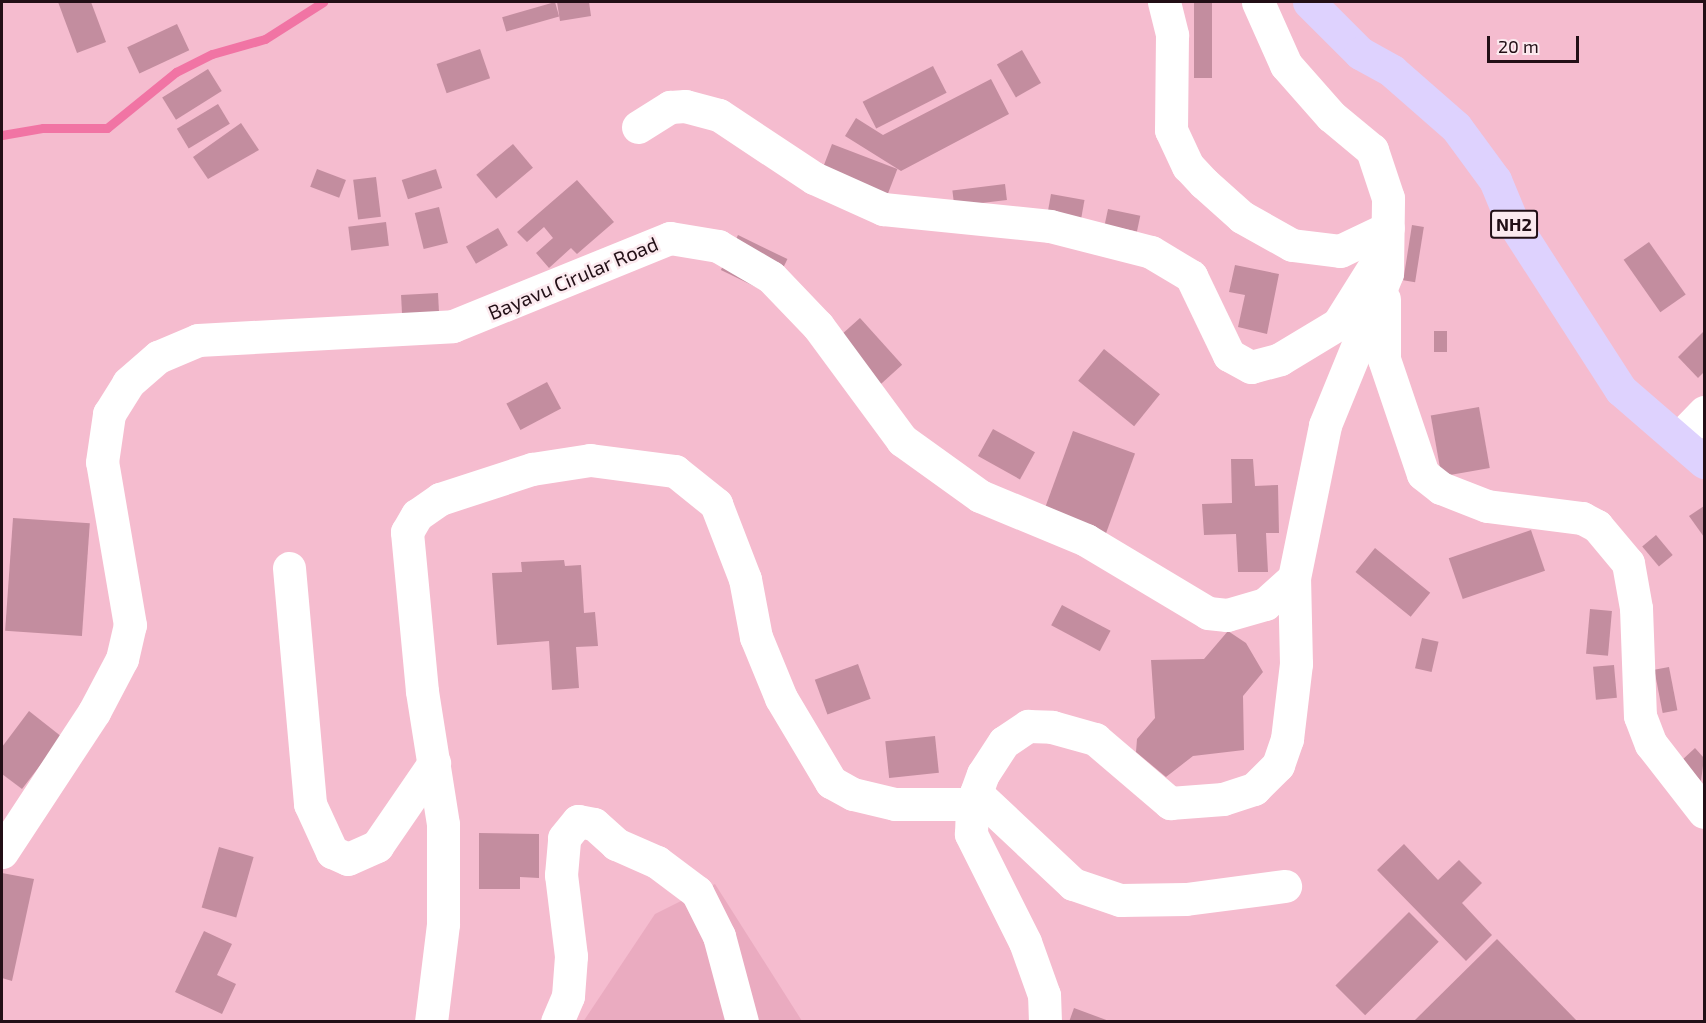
<!DOCTYPE html>
<style>
body{margin:0}
#map{position:relative;width:1706px;height:1023px;overflow:hidden;background:#f5bccf;font-family:"Exo 2",sans-serif}
div>[style]{position:absolute}
.built>*{inset:0;background:#eaabc0}
.stream>*{height:9px;margin:-4.5px;padding:0 4.5px;transform-origin:4.5px;border-radius:4.5px;background:#f174a4}
.building>*{inset:0;background:#c38d9f;transform-origin:0 0}
.minor>*{height:33px;margin:-16.5px;padding:0 16.5px;transform-origin:16.5px;border-radius:16.5px;background:#fff}
.tertiary>*{height:33px;margin:-16.5px;padding:0 16.5px;transform-origin:16.5px;border-radius:16.5px;background:#fff}
.trunk>*{height:33px;margin:-16.5px;padding:0 16.5px;transform-origin:16.5px;border-radius:16.5px;background:#ded2fe}
span{translate:-50% -50%;white-space:nowrap;text-align:center;line-height:1.15;-webkit-text-stroke:5px #fceaef;paint-order:stroke}
.shield-label span{padding:2px 4px;background:#fceaef;border:2px solid;border-radius:4px;-webkit-text-stroke-width:0}
.shield-label{font-size:18px;color:#220f16;font-weight:700}
.street-label{font-size:20px;color:#220f16}
.frame{position:absolute;inset:0;border:3px solid #220f16;pointer-events:none}
.scale{position:absolute;left:1487px;top:36px;width:92px;height:27px;box-sizing:border-box;border:3px solid #220f16;border-top:0;padding-left:8px;font-size:18px;line-height:21px;white-space:nowrap;color:#220f16;-webkit-text-stroke:4px #fceaef;paint-order:stroke}
</style>
<div id="map">
<div class="built">
<div style="clip-path:polygon(715px 884px,802px 1021px,583px 1022px,655px 914px)"></div>
</div>
<div class="stream">
<div style="left:2px;top:135px;width:42px;rotate:-9.7deg"></div>
<div style="left:43px;top:128px;width:64px"></div>
<div style="left:107px;top:128px;width:89px;rotate:-39.1deg"></div>
<div style="left:176px;top:72px;width:40px;rotate:-26.6deg"></div>
<div style="left:212px;top:54px;width:55px;rotate:-15.8deg"></div>
<div style="left:265px;top:39px;width:69px;rotate:-32.5deg"></div>
</div>
<div class="building">
<div style="clip-path:polygon(58px 2px,91px 2px,106px 42px,77px 53px)"></div>
<div style="left:555px;top:2px;width:15px;height:55px;rotate:74deg"></div>
<div style="clip-path:polygon(557px 2px,589px 2px,591px 16px,560px 21px)"></div>
<div style="left:1194px;top:2px;width:18px;height:76px"></div>
<div style="left:177px;top:24px;width:29px;height:55px;rotate:65deg"></div>
<div style="left:480px;top:49px;width:31px;height:46px;rotate:71deg"></div>
<div style="left:1022px;top:50px;width:38px;height:29px;rotate:60deg"></div>
<div style="left:933px;top:66px;width:30px;height:79px;rotate:63deg"></div>
<div style="left:208px;top:69px;width:26px;height:54px;rotate:58deg"></div>
<div style="clip-path:polygon(991px 79px,1009px 114px,901px 171px,845px 136px,856px 118px,883px 135px)"></div>
<div style="left:218px;top:104px;width:23px;height:48px;rotate:59deg"></div>
<div style="clip-path:polygon(241px 123px,259px 150px,208px 179px,193px 157px)"></div>
<div style="left:513px;top:144px;width:31px;height:48px;rotate:50deg"></div>
<div style="left:832px;top:144px;width:70px;height:28px;rotate:21deg"></div>
<div style="left:317px;top:169px;width:31px;height:19px;rotate:21deg"></div>
<div style="left:436px;top:169px;width:20px;height:36px;rotate:72deg"></div>
<div style="left:376px;top:177px;width:40px;height:23px;rotate:83deg"></div>
<div style="clip-path:polygon(577px 180px,614px 222px,577px 254px,571px 248px,549px 268px,536px 253px,553px 238px,544px 227px,527px 242px,517px 232px)"></div>
<div style="left:1005px;top:184px;width:16px;height:53px;rotate:83deg"></div>
<div style="left:1051px;top:194px;width:34px;height:19px;rotate:10deg"></div>
<div style="left:439px;top:207px;width:37px;height:25px;rotate:76deg"></div>
<div style="left:1108px;top:209px;width:33px;height:16px;rotate:12deg"></div>
<div style="left:386px;top:222px;width:24px;height:38px;rotate:83deg"></div>
<div style="left:1412px;top:225px;width:12px;height:56px;rotate:9deg"></div>
<div style="left:498px;top:228px;width:20px;height:37px;rotate:60deg"></div>
<div style="left:738px;top:235px;width:55px;height:39px;rotate:26deg"></div>
<div style="left:1649px;top:242px;width:64px;height:31px;rotate:55deg"></div>
<div style="clip-path:polygon(1235px 265px,1279px 274px,1267px 334px,1238px 327px,1245px 295px,1229px 292px)"></div>
<div style="left:438px;top:293px;width:22px;height:37px;rotate:87deg"></div>
<div style="left:860px;top:318px;width:63px;height:39px;rotate:48deg"></div>
<div style="left:1434px;top:331px;width:13px;height:21px"></div>
<div style="clip-path:polygon(1704px 331px,1704px 372px,1698px 378px,1678px 357px)"></div>
<div style="left:1104px;top:349px;width:72px;height:41px;rotate:39deg"></div>
<div style="left:547px;top:382px;width:30px;height:46px;rotate:62deg"></div>
<div style="left:1479px;top:407px;width:62px;height:49px;rotate:80deg"></div>
<div style="left:993px;top:429px;width:48px;height:31px;rotate:29deg"></div>
<div style="left:1073px;top:431px;width:66px;height:92px;rotate:20deg"></div>
<div style="clip-path:polygon(1231px 459px,1253px 459px,1255px 486px,1278px 485px,1279px 533px,1266px 533px,1268px 572px,1238px 572px,1236px 534px,1204px 535px,1202px 504px,1232px 503px)"></div>
<div style="clip-path:polygon(1704px 506px,1704px 537px,1689px 516px)"></div>
<div style="left:13px;top:518px;width:77px;height:113px;rotate:4deg"></div>
<div style="left:1531px;top:530px;width:43px;height:87px;rotate:71deg"></div>
<div style="left:1656px;top:535px;width:26px;height:18px;rotate:50deg"></div>
<div style="left:1375px;top:548px;width:71px;height:31px;rotate:39deg"></div>
<div style="clip-path:polygon(564px 560px,565px 566px,581px 565px,584px 613px,595px 612px,598px 646px,576px 647px,579px 688px,552px 690px,549px 641px,497px 645px,492px 573px,522px 572px,521px 562px)"></div>
<div style="left:1062px;top:605px;width:55px;height:23px;rotate:28deg"></div>
<div style="left:1590px;top:609px;width:22px;height:45px;rotate:5deg"></div>
<div style="clip-path:polygon(1228px 631px,1246px 643px,1263px 672px,1243px 696px,1244px 750px,1193px 756px,1166px 777px,1136px 752px,1137px 739px,1155px 718px,1151px 660px,1204px 659px)"></div>
<div style="left:1422px;top:638px;width:17px;height:31px;rotate:13deg"></div>
<div style="left:858px;top:664px;width:37px;height:46px;rotate:70deg"></div>
<div style="left:1614px;top:665px;width:33px;height:21px;rotate:85deg"></div>
<div style="left:1669px;top:667px;width:44px;height:15px;rotate:79deg"></div>
<div style="clip-path:polygon(29px 711px,62px 737px,22px 789px,2px 774px,2px 747px)"></div>
<div style="left:935px;top:736px;width:37px;height:50px;rotate:84deg"></div>
<div style="clip-path:polygon(1695px 748px,1704px 758px,1701px 781px,1681px 761px)"></div>
<div style="clip-path:polygon(479px 833px,539px 834px,539px 878px,520px 877px,520px 889px,479px 889px)"></div>
<div style="clip-path:polygon(1404px 844px,1438px 880px,1459px 860px,1482px 883px,1462px 903px,1492px 935px,1466px 961px,1377px 870px)"></div>
<div style="left:219px;top:847px;width:36px;height:63px;rotate:16deg"></div>
<div style="clip-path:polygon(2px 873px,34px 879px,12px 981px,2px 978px)"></div>
<div style="left:1409px;top:912px;width:42px;height:104px;rotate:45deg"></div>
<div style="clip-path:polygon(204px 931px,232px 944px,217px 975px,236px 984px,222px 1014px,175px 992px)"></div>
<div style="clip-path:polygon(1497px 939px,1578px 1022px,1413px 1022px)"></div>
<div style="clip-path:polygon(1074px 1008px,1109px 1021px,1109px 1022px,1069px 1022px)"></div>
</div>
<div class="minor">
<div style="left:1164px;top:2px;width:34px;rotate:76deg"></div>
<div style="left:1172px;top:35px;width:95px;rotate:90.6deg"></div>
<div style="left:1171px;top:130px;width:40px;rotate:65deg"></div>
<div style="left:1188px;top:166px;width:23px;rotate:47deg"></div>
<div style="left:1204px;top:183px;width:51px;rotate:41.8deg"></div>
<div style="left:1242px;top:217px;width:57px;rotate:29.2deg"></div>
<div style="left:1292px;top:245px;width:48px;rotate:7.1deg"></div>
<div style="left:1340px;top:251px;width:53px;rotate:-25.6deg"></div>
<div style="left:638px;top:127px;width:38px;rotate:-32deg"></div>
<div style="left:670px;top:107px;width:15px;rotate:-4deg"></div>
<div style="left:685px;top:106px;width:35px;rotate:15deg"></div>
<div style="left:719px;top:115px;width:114px;rotate:33.6deg"></div>
<div style="left:814px;top:178px;width:76px;rotate:24.2deg"></div>
<div style="left:883px;top:209px;width:168px;rotate:5.8deg"></div>
<div style="left:1050px;top:226px;width:104px;rotate:14.4deg"></div>
<div style="left:1151px;top:252px;width:47px;rotate:31deg"></div>
<div style="left:1191px;top:276px;width:88px;rotate:64.3deg"></div>
<div style="left:1229px;top:355px;width:25px;rotate:29deg"></div>
<div style="left:1251px;top:367px;width:30px;rotate:-15deg"></div>
<div style="left:1280px;top:359px;width:68px;rotate:-31.1deg"></div>
<div style="left:1338px;top:324px;width:92px;rotate:-57.9deg"></div>
<div style="left:1679px;top:438px;width:36px;rotate:-46deg"></div>
<div style="left:289px;top:568px;width:237px;rotate:84.9deg"></div>
<div style="left:310px;top:804px;width:53px;rotate:65.4deg"></div>
<div style="left:332px;top:852px;width:17px;rotate:24deg"></div>
<div style="left:348px;top:859px;width:32px;rotate:-24deg"></div>
<div style="left:377px;top:846px;width:101px;rotate:-55.5deg"></div>
<div style="left:431px;top:1022px;width:99px;rotate:-83deg"></div>
<div style="left:443px;top:924px;width:100px;rotate:-90deg"></div>
<div style="left:443px;top:824px;width:135px;rotate:-99deg"></div>
<div style="left:422px;top:691px;width:160px;rotate:-95.4deg"></div>
<div style="left:407px;top:532px;width:20px;rotate:-60deg"></div>
<div style="left:417px;top:515px;width:28px;rotate:-35deg"></div>
<div style="left:440px;top:499px;width:97px;rotate:-18.1deg"></div>
<div style="left:532px;top:469px;width:59px;rotate:-8.8deg"></div>
<div style="left:590px;top:460px;width:86px;rotate:7.4deg"></div>
<div style="left:675px;top:471px;width:53px;rotate:38.8deg"></div>
<div style="left:716px;top:504px;width:80px;rotate:68.9deg"></div>
<div style="left:745px;top:579px;width:59px;rotate:79.3deg"></div>
<div style="left:756px;top:637px;width:66px;rotate:67.7deg"></div>
<div style="left:781px;top:698px;width:98px;rotate:59.2deg"></div>
<div style="left:831px;top:782px;width:25px;rotate:29deg"></div>
<div style="left:853px;top:794px;width:43px;rotate:13.4deg"></div>
<div style="left:895px;top:804px;width:77px"></div>
<div style="left:557px;top:1022px;width:28px;rotate:-67deg"></div>
<div style="left:568px;top:996px;width:40px;rotate:-85.7deg"></div>
<div style="left:571px;top:956px;width:82px;rotate:-97deg"></div>
<div style="left:561px;top:875px;width:37px;rotate:-85deg"></div>
<div style="left:564px;top:838px;width:22px;rotate:-51deg"></div>
<div style="left:578px;top:821px;width:16px;rotate:11deg"></div>
<div style="left:594px;top:824px;width:30px;rotate:42deg"></div>
<div style="left:616px;top:844px;width:45px;rotate:23.7deg"></div>
<div style="left:657px;top:862px;width:50px;rotate:36.9deg"></div>
<div style="left:697px;top:892px;width:49px;rotate:63.4deg"></div>
<div style="left:719px;top:936px;width:89px;rotate:75deg"></div>
</div>
<div class="tertiary">
<div style="left:1384px;top:299px;width:60px;rotate:90deg"></div>
<div style="left:1384px;top:359px;width:121px;rotate:71.3deg"></div>
<div style="left:1423px;top:474px;width:23px;rotate:38deg"></div>
<div style="left:1441px;top:488px;width:49px;rotate:21.4deg"></div>
<div style="left:1487px;top:506px;width:96px;rotate:7.2deg"></div>
<div style="left:1582px;top:518px;width:17px;rotate:28deg"></div>
<div style="left:1597px;top:526px;width:48px;rotate:50deg"></div>
<div style="left:1628px;top:563px;width:46px;rotate:79.9deg"></div>
<div style="left:1636px;top:608px;width:108px;rotate:87.9deg"></div>
<div style="left:1640px;top:716px;width:30px;rotate:69deg"></div>
<div style="left:1651px;top:744px;width:86px;rotate:52.1deg"></div>
<div style="left:976px;top:793px;width:133px;rotate:43.2deg"></div>
<div style="left:1073px;top:884px;width:50px;rotate:18.8deg"></div>
<div style="left:1120px;top:900px;width:66px;rotate:-0.9deg"></div>
<div style="left:1186px;top:899px;width:100px;rotate:-7.5deg"></div>
<div style="left:2px;top:852px;width:168px;rotate:-56.7deg"></div>
<div style="left:94px;top:712px;width:60px;rotate:-62.2deg"></div>
<div style="left:122px;top:659px;width:35px;rotate:-77deg"></div>
<div style="left:130px;top:625px;width:165px;rotate:-99.7deg"></div>
<div style="left:102px;top:462px;width:49px;rotate:-81.7deg"></div>
<div style="left:109px;top:414px;width:36px;rotate:-58deg"></div>
<div style="left:128px;top:383px;width:40px;rotate:-41deg"></div>
<div style="left:158px;top:357px;width:43px;rotate:-23deg"></div>
<div style="left:198px;top:340px;width:255px;rotate:-3.1deg"></div>
<div style="left:453px;top:326px;width:234px;rotate:-22.1deg"></div>
<div style="left:670px;top:238px;width:49px;rotate:9.5deg"></div>
<div style="left:718px;top:246px;width:61px;rotate:30.3deg"></div>
<div style="left:771px;top:277px;width:68px;rotate:46.2deg"></div>
<div style="left:818px;top:326px;width:142px;rotate:53.6deg"></div>
<div style="left:902px;top:440px;width:96px;rotate:35.7deg"></div>
<div style="left:980px;top:496px;width:115px;rotate:22.5deg"></div>
<div style="left:1086px;top:540px;width:142px;rotate:30.9deg"></div>
<div style="left:1208px;top:613px;width:19px;rotate:6deg"></div>
<div style="left:1227px;top:615px;width:40px;rotate:-16deg"></div>
<div style="left:1265px;top:604px;width:39px;rotate:-42deg"></div>
<div style="left:1294px;top:578px;width:156px;rotate:-78.5deg"></div>
<div style="left:1325px;top:425px;width:164px;rotate:-67.8deg"></div>
<div style="left:1387px;top:273px;width:75px;rotate:-89.2deg"></div>
<div style="left:1388px;top:198px;width:51px;rotate:-108.4deg"></div>
<div style="left:1372px;top:150px;width:53px;rotate:-140.3deg"></div>
<div style="left:1331px;top:116px;width:68px;rotate:-131.4deg"></div>
<div style="left:1286px;top:65px;width:69px;rotate:-114deg"></div>
<div style="left:1045px;top:1022px;width:27px;rotate:-92deg"></div>
<div style="left:1044px;top:995px;width:56px;rotate:-109.7deg"></div>
<div style="left:1025px;top:942px;width:121px;rotate:-116.6deg"></div>
<div style="left:971px;top:834px;width:30px;rotate:-88deg"></div>
<div style="left:972px;top:804px;width:32px;rotate:-70deg"></div>
<div style="left:983px;top:774px;width:38px;rotate:-57deg"></div>
<div style="left:1004px;top:742px;width:29px;rotate:-34deg"></div>
<div style="left:1028px;top:726px;width:24px;rotate:2deg"></div>
<div style="left:1052px;top:727px;width:45px;rotate:15.6deg"></div>
<div style="left:1095px;top:739px;width:99px;rotate:40.5deg"></div>
<div style="left:1170px;top:803px;width:53px;rotate:-4.3deg"></div>
<div style="left:1223px;top:799px;width:33px;rotate:-18deg"></div>
<div style="left:1254px;top:789px;width:34px;rotate:-45deg"></div>
<div style="left:1278px;top:765px;width:28px;rotate:-71deg"></div>
<div style="left:1287px;top:739px;width:76px;rotate:-83.2deg"></div>
<div style="left:1296px;top:664px;width:86px;rotate:-91.3deg"></div>
</div>
<div class="trunk">
<div style="left:1309px;top:2px;width:72px;rotate:45deg"></div>
<div style="left:1360px;top:53px;width:37px;rotate:29deg"></div>
<div style="left:1392px;top:71px;width:85px;rotate:41.2deg"></div>
<div style="left:1456px;top:127px;width:66px;rotate:53.7deg"></div>
<div style="left:1495px;top:180px;width:44px;rotate:67.5deg"></div>
<div style="left:1512px;top:221px;width:201px;rotate:57.2deg"></div>
<div style="left:1621px;top:390px;width:110px;rotate:40.9deg"></div>
</div>
<div class="shield-label">
<span style="left:1514px;top:224px">NH2</span>
</div>
<div class="street-label">
<span style="left:573px;top:278px;rotate:-23deg">Bayavu Cirular Road</span>
</div>
<div class="frame"></div>
<div class="scale">20 m</div>
</div>
